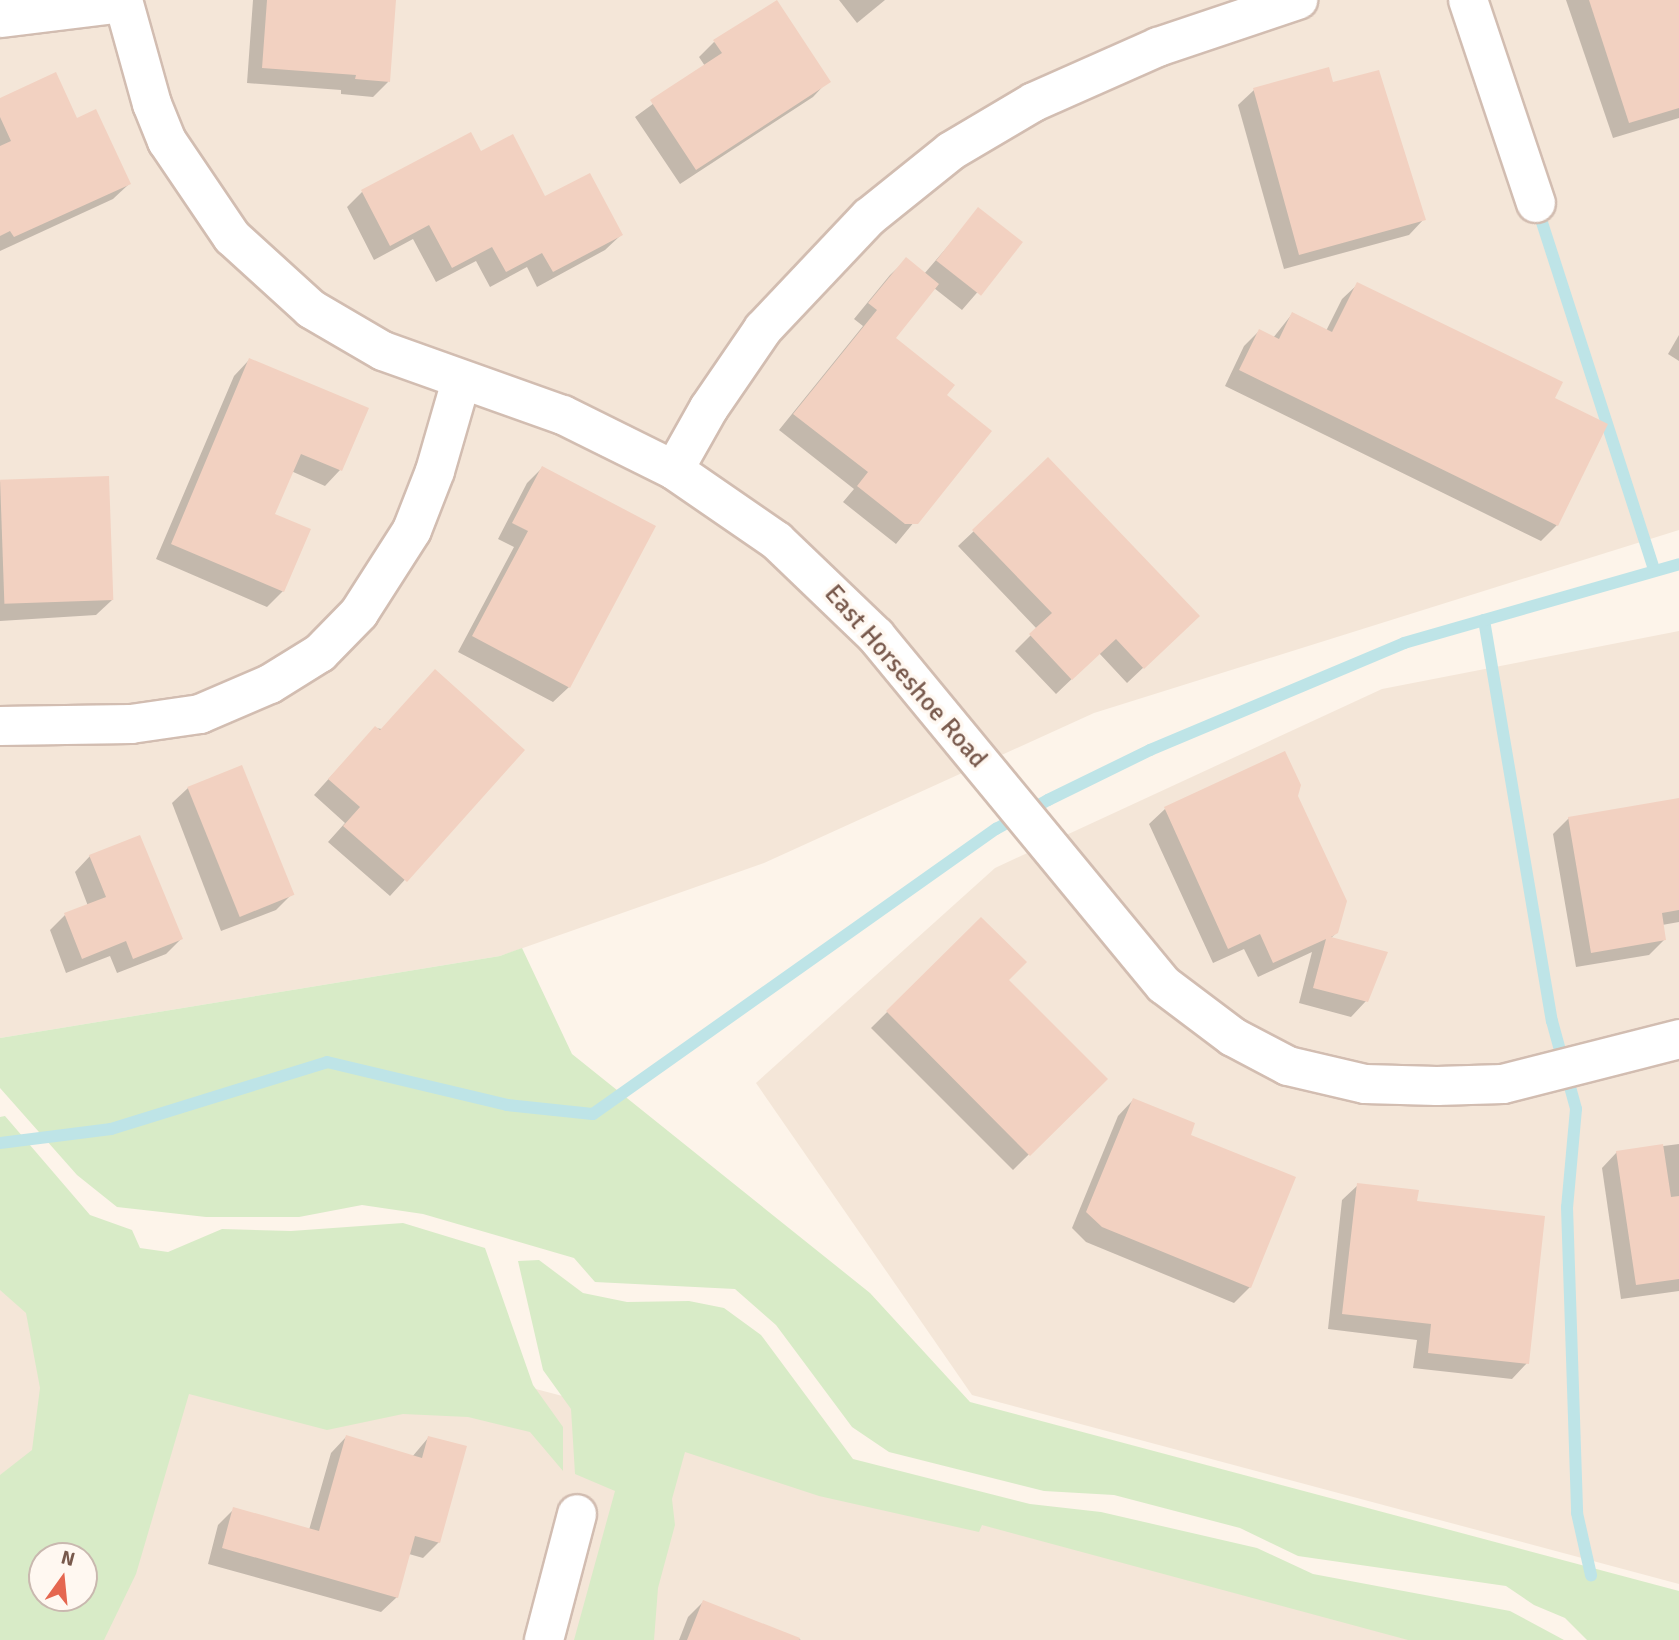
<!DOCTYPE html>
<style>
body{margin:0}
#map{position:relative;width:1679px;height:1640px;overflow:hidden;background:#fdf4ea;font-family:Signika,sans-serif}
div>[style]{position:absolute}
.residential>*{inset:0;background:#f4e6d8}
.green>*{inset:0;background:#d8ebc7}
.shadow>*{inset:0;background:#0003}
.stream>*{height:12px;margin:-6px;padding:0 6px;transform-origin:6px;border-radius:6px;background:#bee4e7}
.building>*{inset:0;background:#f2d1c1;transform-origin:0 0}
.roads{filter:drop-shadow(2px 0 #d2bdb1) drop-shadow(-2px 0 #d2bdb1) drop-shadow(0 2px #d2bdb1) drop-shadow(0 -2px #d2bdb1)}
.minor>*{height:38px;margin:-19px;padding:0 19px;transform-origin:19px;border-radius:19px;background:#fff}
span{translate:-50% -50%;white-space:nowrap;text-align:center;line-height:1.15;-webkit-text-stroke:7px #fff8f1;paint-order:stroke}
.street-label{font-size:26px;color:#78594c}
.north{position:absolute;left:28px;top:1542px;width:70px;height:70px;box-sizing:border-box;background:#fff8f1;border:2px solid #c9b8af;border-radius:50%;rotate:15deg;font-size:19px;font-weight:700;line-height:28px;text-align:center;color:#78594c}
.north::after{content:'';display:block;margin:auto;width:24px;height:32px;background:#e56750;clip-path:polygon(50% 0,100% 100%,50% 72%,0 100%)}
</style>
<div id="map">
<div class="residential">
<div style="clip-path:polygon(0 0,1679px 0,1679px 530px,1094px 713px,764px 863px,500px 956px,0 1038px)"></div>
<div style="clip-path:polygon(1679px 631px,1679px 1584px,972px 1395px,756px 1083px,995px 868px,1382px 689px)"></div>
<div style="clip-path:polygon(evenodd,0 1249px,1496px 1640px,0 1640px,0 1249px,42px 1556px,84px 1556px,84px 1598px,42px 1598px,42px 1556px)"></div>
</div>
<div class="green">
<div style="clip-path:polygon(522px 948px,572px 1054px,870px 1293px,970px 1402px,1679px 1591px,1679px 1640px,1587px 1640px,1565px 1618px,1534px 1605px,1506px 1586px,1298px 1556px,1240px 1528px,1114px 1495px,1044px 1491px,889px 1452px,852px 1427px,776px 1325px,735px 1289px,595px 1282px,574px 1258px,423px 1214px,362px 1205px,299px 1217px,206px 1217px,117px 1207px,77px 1175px,0 1088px,0 1038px,500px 956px)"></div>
<div style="clip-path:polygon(evenodd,5px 1116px,90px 1215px,132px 1230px,140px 1248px,168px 1252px,222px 1229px,291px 1231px,403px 1223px,485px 1248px,533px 1385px,563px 1427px,563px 1471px,530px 1432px,468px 1417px,403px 1414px,327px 1430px,189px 1394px,136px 1574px,104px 1640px,0 1640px,0 1475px,32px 1450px,40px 1388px,26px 1313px,0 1290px,0 1117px,5px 1116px,42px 1556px,84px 1556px,84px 1598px,42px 1598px,42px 1556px)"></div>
<div style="clip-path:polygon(539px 1260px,583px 1293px,627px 1302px,689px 1301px,724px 1308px,761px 1335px,853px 1459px,1030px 1504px,1101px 1512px,1257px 1548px,1313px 1574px,1510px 1611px,1564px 1640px,1408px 1640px,982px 1525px,979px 1532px,819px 1496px,685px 1452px,672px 1499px,675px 1525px,658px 1588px,654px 1640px,574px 1640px,615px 1491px,575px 1474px,571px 1409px,543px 1370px,518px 1261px)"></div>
</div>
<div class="shadow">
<div style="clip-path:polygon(253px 0,394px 0,388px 82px,373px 97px,341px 94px,341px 90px,247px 83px)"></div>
<div style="clip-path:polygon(839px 0,885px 0,857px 23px)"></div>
<div style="clip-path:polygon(1566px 0,1679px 0,1679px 118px,1613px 138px)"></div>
<div style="clip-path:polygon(714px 42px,828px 81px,813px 97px,680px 184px,635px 117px,705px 66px,699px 57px)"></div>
<div style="clip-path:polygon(1332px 84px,1424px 219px,1409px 235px,1284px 269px,1238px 105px,1254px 90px)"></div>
<div style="clip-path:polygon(0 101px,76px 120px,129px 184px,113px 199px,0 251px)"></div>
<div style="clip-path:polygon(480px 153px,545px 198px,621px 235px,605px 250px,537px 287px,527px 267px,490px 287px,476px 261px,436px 282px,413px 239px,374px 260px,347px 207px,362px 192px)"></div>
<div style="clip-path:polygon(979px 210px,1020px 243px,962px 310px,934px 288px,894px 338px,944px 395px,989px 431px,896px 544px,843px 502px,854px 489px,779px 430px,863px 326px,854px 319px,890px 275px,906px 260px,924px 274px)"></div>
<div style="clip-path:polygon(1358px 284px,1553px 399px,1557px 525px,1541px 541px,1225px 386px,1244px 346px,1259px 331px,1273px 338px,1292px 314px,1326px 331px,1342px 299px)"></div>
<div style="clip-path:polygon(1679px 335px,1679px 361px,1668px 354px)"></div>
<div style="clip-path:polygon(249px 360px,340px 470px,325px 486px,291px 471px,273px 514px,283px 591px,267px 607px,156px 559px,234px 376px)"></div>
<div style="clip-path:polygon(542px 468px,569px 687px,553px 702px,458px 652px,514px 547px,498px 539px,527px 483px)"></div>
<div style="clip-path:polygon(0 481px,112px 600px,96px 615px,0 621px)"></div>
<div style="clip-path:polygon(974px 531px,1182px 631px,1127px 683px,1099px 653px,1056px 694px,1015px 651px,1037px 629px,958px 546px)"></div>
<div style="clip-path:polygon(375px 728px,523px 750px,390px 896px,328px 842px,345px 823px,314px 795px)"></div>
<div style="clip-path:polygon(241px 767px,292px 894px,276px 910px,221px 931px,172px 803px,188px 788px)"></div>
<div style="clip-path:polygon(1297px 796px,1337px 932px,1331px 938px,1366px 1001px,1351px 1017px,1299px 1003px,1312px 952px,1258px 977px,1244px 949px,1213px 963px,1149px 824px,1165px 809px)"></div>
<div style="clip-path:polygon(1679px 800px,1679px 922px,1662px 925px,1664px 940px,1649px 955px,1576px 967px,1553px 834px,1569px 818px)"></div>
<div style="clip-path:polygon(90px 856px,181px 939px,166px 954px,117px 973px,110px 956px,66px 973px,50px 930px,65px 915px,88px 906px,75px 872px)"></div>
<div style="clip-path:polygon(981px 919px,1007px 980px,1105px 1079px,1013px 1170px,871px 1028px)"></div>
<div style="clip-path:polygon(1133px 1100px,1188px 1136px,1250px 1287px,1234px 1303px,1086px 1242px,1072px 1228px,1118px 1116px)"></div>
<div style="clip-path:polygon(1679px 1144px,1679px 1291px,1621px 1299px,1602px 1168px,1617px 1152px)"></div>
<div style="clip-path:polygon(1358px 1185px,1415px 1203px,1527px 1363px,1512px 1379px,1413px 1368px,1417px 1340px,1328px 1329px,1342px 1200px)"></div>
<div style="clip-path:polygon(346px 1437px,412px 1457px,428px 1438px,439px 1542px,423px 1558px,409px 1554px,397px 1597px,381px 1612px,208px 1564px,218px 1525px,234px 1509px,309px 1530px,331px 1453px)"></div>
<div style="clip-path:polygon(703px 1602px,801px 1640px,679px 1640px,688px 1617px)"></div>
</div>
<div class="stream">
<div style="left:1537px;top:207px;width:381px;rotate:72.1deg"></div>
<div style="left:1484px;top:620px;width:407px;rotate:80.4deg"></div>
<div style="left:1552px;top:1021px;width:91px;rotate:74.7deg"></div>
<div style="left:1576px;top:1109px;width:98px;rotate:95.2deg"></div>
<div style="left:1567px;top:1207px;width:306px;rotate:88.1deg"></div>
<div style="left:1577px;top:1513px;width:64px;rotate:77.3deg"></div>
<div style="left:0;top:1143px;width:112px;rotate:-7.2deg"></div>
<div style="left:111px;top:1129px;width:226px;rotate:-17.2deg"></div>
<div style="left:327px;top:1062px;width:185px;rotate:13.4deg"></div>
<div style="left:507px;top:1105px;width:86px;rotate:6deg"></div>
<div style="left:593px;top:1114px;width:494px;rotate:-35.3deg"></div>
<div style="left:996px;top:829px;width:60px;rotate:-29.1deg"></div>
<div style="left:1048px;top:800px;width:114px;rotate:-26.1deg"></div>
<div style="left:1150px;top:750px;width:276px;rotate:-22.8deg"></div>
<div style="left:1404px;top:643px;width:286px;rotate:-16deg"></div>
</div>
<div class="building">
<div style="clip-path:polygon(267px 0,396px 0,390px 82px,355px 79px,356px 75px,262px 68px)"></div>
<div style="clip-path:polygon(777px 0,831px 82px,696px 170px,650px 100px,722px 53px,713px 40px)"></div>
<div style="clip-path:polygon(1589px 0,1679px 0,1679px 108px,1629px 123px)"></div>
<div style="clip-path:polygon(1329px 67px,1333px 82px,1379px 70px,1426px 220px,1299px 255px,1253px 88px)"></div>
<div style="clip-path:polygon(56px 72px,77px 118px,96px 109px,131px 184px,14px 237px,10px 231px,0 236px,0 146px,11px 141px,0 117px,0 98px)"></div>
<div style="clip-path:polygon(471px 132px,481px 151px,513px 134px,545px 196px,590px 173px,623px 235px,553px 272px,542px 253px,506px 272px,492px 247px,452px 268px,429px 225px,390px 246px,361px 190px)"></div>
<div style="left:978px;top:207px;width:57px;height:68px;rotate:38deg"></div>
<div style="clip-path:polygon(906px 257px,939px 284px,896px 338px,955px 385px,947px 395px,992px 431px,918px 524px,905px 524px,857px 486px,868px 472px,793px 414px,877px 310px,868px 303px)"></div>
<div style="clip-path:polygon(1357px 282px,1563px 382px,1555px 398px,1608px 424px,1558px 526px,1239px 370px,1259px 329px,1279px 339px,1292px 312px,1332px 332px)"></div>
<div style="clip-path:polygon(249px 358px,369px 408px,342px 471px,301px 454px,275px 514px,311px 529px,284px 592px,171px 544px)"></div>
<div style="clip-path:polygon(1048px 457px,1200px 616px,1144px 669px,1116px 639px,1072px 680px,1029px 634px,1052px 613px,972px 530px)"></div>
<div style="clip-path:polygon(542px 466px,656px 526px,570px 688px,472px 636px,528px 531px,512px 523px)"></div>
<div style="left:109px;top:476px;width:124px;height:109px;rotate:88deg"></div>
<div style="clip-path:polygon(435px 669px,525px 750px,407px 882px,343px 826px,360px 807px,328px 779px,375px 726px,380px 730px)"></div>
<div style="clip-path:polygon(1285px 751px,1301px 785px,1298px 796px,1347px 901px,1338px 933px,1331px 937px,1388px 952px,1368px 1002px,1313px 988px,1326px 939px,1273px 963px,1260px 934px,1228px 949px,1164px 807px)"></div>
<div style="left:242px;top:765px;width:140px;height:59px;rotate:68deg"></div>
<div style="clip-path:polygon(1679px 798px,1679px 910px,1662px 913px,1666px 940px,1591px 953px,1568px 817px)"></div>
<div style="clip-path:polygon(140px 835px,183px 939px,133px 959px,126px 941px,82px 959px,64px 913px,106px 897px,89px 855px)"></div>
<div style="clip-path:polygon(981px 917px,1027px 962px,1009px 980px,1108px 1079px,1030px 1156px,886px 1011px)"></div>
<div style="clip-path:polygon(1133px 1098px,1195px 1123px,1191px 1135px,1296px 1177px,1251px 1288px,1102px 1227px,1086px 1212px)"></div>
<div style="clip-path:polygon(1663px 1144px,1671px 1197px,1679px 1196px,1679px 1279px,1636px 1285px,1616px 1151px)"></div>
<div style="clip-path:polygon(1357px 1183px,1419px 1190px,1417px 1201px,1545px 1216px,1529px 1364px,1428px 1353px,1431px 1324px,1342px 1314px)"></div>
<div style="clip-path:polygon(346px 1435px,422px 1458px,428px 1436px,467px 1446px,440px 1543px,415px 1536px,398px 1598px,222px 1548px,233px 1507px,319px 1531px)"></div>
<div style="clip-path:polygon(703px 1600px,800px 1638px,799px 1640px,687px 1640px)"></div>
</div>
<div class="roads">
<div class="minor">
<div style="left:123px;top:0;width:108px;rotate:74.4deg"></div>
<div style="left:152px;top:104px;width:40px;rotate:68deg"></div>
<div style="left:167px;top:141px;width:116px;rotate:55.9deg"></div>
<div style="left:232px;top:237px;width:107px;rotate:42.3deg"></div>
<div style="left:311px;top:309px;width:83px;rotate:30.3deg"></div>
<div style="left:383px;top:351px;width:191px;rotate:19.6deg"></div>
<div style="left:563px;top:415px;width:124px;rotate:26.4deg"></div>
<div style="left:674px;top:470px;width:125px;rotate:34.6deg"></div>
<div style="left:777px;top:541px;width:137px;rotate:43.8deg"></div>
<div style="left:876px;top:636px;width:452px;rotate:50.5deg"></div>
<div style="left:1164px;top:985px;width:86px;rotate:37deg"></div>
<div style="left:1233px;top:1037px;width:62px;rotate:27.8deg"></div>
<div style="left:1288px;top:1066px;width:79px;rotate:13.2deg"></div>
<div style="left:1365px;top:1084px;width:72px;rotate:1.6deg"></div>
<div style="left:1437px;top:1086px;width:66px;rotate:-1.7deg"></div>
<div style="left:1503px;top:1084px;width:182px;rotate:-14.3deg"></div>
<div style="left:1468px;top:0;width:214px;rotate:71.5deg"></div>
<div style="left:0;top:18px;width:124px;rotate:-7deg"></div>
<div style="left:674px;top:470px;width:71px;rotate:-60.6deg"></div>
<div style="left:709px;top:408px;width:96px;rotate:-55.6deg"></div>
<div style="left:763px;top:329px;width:154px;rotate:-46.6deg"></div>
<div style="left:869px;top:217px;width:105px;rotate:-38.8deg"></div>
<div style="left:951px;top:151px;width:96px;rotate:-30.6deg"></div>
<div style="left:1034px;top:102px;width:136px;rotate:-23.9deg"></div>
<div style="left:1158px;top:47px;width:148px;rotate:-18.6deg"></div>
<div style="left:0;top:726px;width:131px;rotate:-0.9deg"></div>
<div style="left:131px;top:724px;width:70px;rotate:-8.2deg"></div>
<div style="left:200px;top:714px;width:76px;rotate:-23.2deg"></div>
<div style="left:270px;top:684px;width:59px;rotate:-31.8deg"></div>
<div style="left:320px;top:653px;width:56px;rotate:-45.7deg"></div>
<div style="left:359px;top:613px;width:98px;rotate:-57.4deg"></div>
<div style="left:412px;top:530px;width:63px;rotate:-68.7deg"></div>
<div style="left:435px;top:471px;width:94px;rotate:-73.9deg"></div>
<div style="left:544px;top:1640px;width:130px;rotate:-75.3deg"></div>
</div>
</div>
<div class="street-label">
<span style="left:905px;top:677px;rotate:49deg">East Horseshoe Road</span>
</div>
<div class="north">N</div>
</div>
